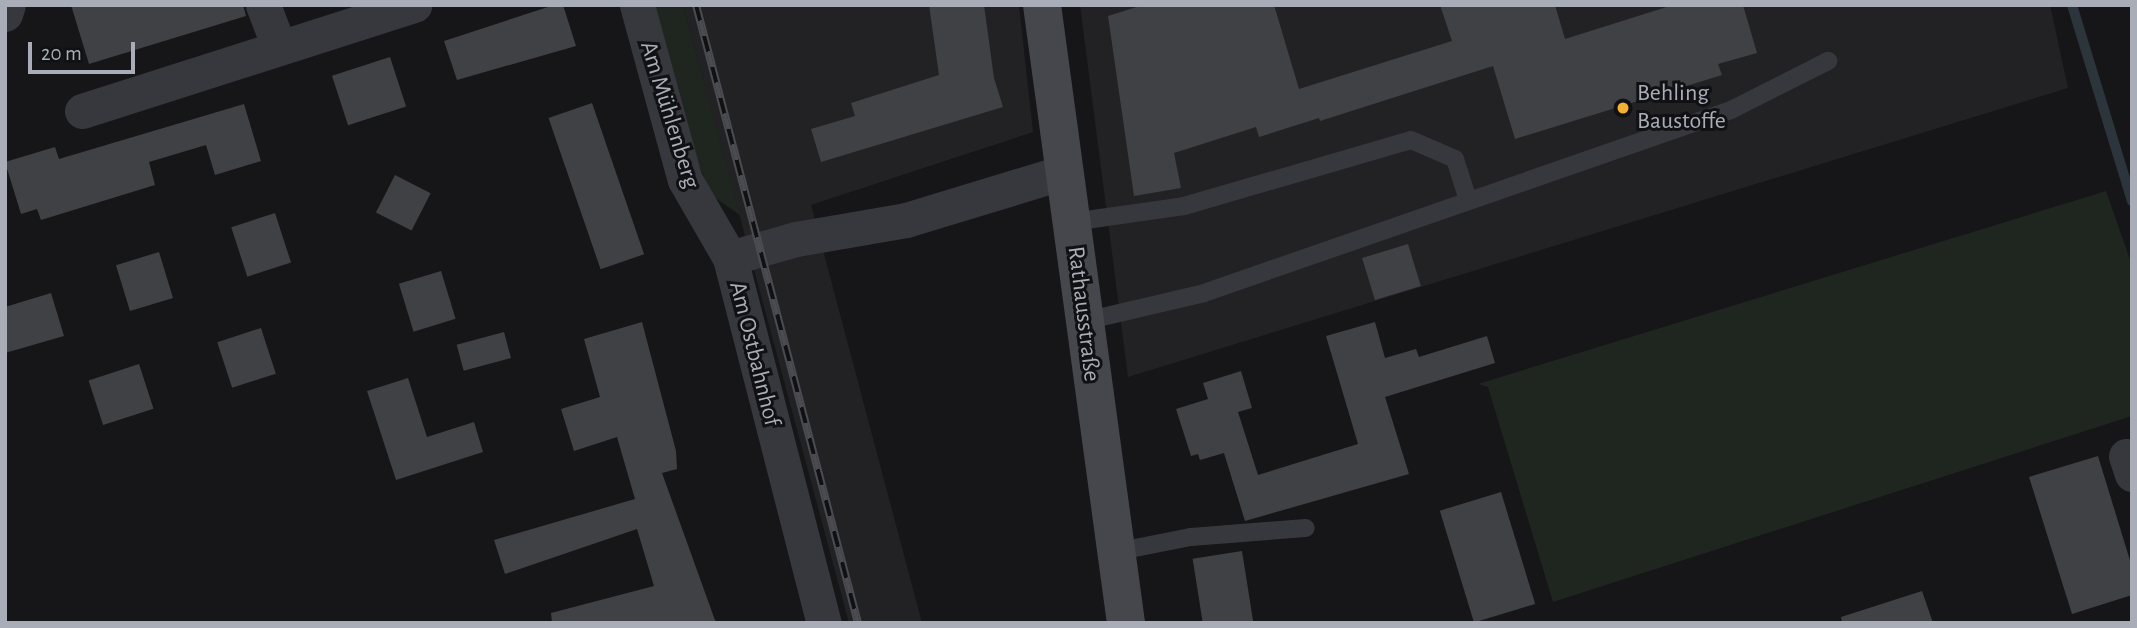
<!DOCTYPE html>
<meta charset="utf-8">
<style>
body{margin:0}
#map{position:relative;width:2137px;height:628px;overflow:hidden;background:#161618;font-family:"Alegreya Sans",sans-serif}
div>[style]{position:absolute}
.built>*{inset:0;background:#222225}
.green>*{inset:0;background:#1e261f}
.stream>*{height:10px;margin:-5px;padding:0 5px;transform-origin:5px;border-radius:5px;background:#2c353c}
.building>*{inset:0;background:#404145;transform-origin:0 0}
.service>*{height:18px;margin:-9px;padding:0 9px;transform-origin:9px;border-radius:9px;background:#37383d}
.minor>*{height:35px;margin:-17.5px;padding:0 17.5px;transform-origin:17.5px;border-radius:17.5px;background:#37383d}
.secondary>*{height:38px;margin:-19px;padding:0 19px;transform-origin:19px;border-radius:19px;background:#45474d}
.rail>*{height:8px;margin-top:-4px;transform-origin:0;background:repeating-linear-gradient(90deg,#111113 0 16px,#4a4c52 0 32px);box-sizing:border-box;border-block:2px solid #4a4c52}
.dots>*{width:19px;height:19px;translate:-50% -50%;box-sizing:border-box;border:4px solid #111113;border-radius:50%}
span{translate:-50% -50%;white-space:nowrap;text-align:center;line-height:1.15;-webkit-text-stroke:6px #111113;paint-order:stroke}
.poi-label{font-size:24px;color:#a8adb8}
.left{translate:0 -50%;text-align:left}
.street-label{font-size:24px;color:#a8adb8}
.frame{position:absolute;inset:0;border:7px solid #a8adb8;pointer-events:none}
.scale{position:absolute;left:28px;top:42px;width:107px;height:32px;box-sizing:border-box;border:4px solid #a8adb8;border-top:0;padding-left:9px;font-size:21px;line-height:24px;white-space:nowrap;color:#a8adb8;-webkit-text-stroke:5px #111113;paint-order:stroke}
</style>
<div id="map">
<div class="built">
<div style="clip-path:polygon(683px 5px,1019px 5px,1033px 132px,811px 205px,922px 623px,849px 623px)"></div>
<div style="clip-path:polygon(1080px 5px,2050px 5px,2068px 88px,1128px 377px)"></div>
</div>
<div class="green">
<div style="clip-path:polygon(651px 5px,683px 5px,740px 215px,711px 195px,686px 132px)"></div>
<div style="clip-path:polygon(2106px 191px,2132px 265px,2132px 416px,1553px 602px,1488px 387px,1478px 384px)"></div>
</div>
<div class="stream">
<div style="left:2072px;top:5px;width:205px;rotate:73deg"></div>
</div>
<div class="building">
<div style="clip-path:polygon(71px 5px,243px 5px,246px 16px,89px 64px)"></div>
<div style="clip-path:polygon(554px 5px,563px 5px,576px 46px,457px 80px,444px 41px)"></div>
<div style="clip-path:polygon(929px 5px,984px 5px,994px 78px,1003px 107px,821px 162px,811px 129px,855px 116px,851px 103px,939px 75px)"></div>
<div style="clip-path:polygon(1143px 5px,1274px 5px,1299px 89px,1452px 41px,1440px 5px,1555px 5px,1565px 39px,1673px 5px,1743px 5px,1757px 53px,1718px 64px,1722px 75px,1515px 139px,1493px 66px,1320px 121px,1319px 118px,1259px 137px,1256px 127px,1174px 153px,1181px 188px,1134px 196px,1108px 16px)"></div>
<div style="left:390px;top:57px;width:52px;height:61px;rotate:72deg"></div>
<div style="left:592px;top:103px;width:160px;height:46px;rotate:71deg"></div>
<div style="clip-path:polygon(244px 104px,261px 161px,215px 175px,206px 145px,149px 162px,155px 185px,41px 220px,37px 209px,21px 214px,5px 162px,55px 147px,59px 159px)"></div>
<div style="left:395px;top:175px;width:40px;height:42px;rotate:27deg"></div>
<div style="left:275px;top:213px;width:52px;height:46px;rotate:72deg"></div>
<div style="left:1408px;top:244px;width:44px;height:48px;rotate:73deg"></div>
<div style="left:159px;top:252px;width:48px;height:45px;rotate:73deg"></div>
<div style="left:441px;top:271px;width:50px;height:44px;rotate:73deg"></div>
<div style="clip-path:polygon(51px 293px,64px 336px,5px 353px,5px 307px)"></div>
<div style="clip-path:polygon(642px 322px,676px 451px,677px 469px,662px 473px,716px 623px,552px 623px,551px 613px,654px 586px,637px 529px,505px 574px,494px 540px,635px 499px,617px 437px,574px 451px,561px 409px,600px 397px,584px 339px)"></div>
<div style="clip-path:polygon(1375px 322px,1385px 358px,1416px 349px,1419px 357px,1487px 336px,1495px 363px,1385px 397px,1409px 474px,1245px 521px,1224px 453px,1200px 460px,1198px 454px,1191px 456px,1176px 409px,1208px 399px,1203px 383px,1241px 371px,1252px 408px,1238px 412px,1258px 475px,1358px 444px,1326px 336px)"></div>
<div style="left:261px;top:328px;width:48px;height:46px;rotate:72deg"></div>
<div style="left:504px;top:332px;width:27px;height:49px;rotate:75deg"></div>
<div style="left:139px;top:364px;width:47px;height:53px;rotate:72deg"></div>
<div style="clip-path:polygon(408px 378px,427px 437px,474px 422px,483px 452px,396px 480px,367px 391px)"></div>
<div style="clip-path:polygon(2098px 456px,2132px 567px,2132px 595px,2072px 614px,2029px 477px)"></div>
<div style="left:1501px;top:492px;width:117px;height:64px;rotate:73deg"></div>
<div style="left:1242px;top:551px;width:73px;height:50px;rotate:81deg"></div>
<div style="clip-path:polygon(1922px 591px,1933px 623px,1842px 623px,1841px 617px)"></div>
</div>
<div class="service">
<div style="left:1072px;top:222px;width:113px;rotate:-8.1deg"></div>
<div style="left:1184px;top:206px;width:236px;rotate:-16.2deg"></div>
<div style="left:1411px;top:140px;width:48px;rotate:23.4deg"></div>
<div style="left:1455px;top:159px;width:43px;rotate:72.4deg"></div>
<div style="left:1085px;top:321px;width:122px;rotate:-13.2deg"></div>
<div style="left:1204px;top:293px;width:558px;rotate:-19.15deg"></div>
<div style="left:1731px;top:110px;width:109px;rotate:-26.8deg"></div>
<div style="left:1115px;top:552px;width:77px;rotate:-11.2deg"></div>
<div style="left:1191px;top:537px;width:115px;rotate:-4.5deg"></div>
</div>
<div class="minor">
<div style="left:263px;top:5px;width:45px;rotate:69.1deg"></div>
<div style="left:637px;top:5px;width:181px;rotate:74.7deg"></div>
<div style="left:685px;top:180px;width:90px;rotate:60deg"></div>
<div style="left:730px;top:258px;width:377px;rotate:75.6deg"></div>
<div style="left:5px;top:14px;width:9px;rotate:-72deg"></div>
<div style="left:82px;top:111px;width:349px;rotate:-17.7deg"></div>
<div style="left:730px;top:258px;width:69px;rotate:-16.1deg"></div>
<div style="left:796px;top:239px;width:112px;rotate:-9.8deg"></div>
<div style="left:906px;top:220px;width:165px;rotate:-16.9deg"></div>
<div style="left:2126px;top:456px;width:19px;rotate:72deg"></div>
</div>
<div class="secondary">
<div style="left:1042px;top:5px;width:624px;rotate:82.26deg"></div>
</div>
<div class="rail">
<div style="left:696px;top:5px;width:639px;rotate:75.31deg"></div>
</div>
<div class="dots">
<div style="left:1623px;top:108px;background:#f2b134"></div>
</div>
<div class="poi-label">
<span class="left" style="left:1637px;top:108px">Behling<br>Baustoffe</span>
</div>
<div class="street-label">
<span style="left:669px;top:115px;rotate:73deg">Am Mühlenberg</span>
<span style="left:1083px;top:314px;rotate:83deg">Rathausstraße</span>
<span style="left:754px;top:354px;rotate:76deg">Am Ostbahnhof</span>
</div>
<div class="frame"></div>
<div class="scale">20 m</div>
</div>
